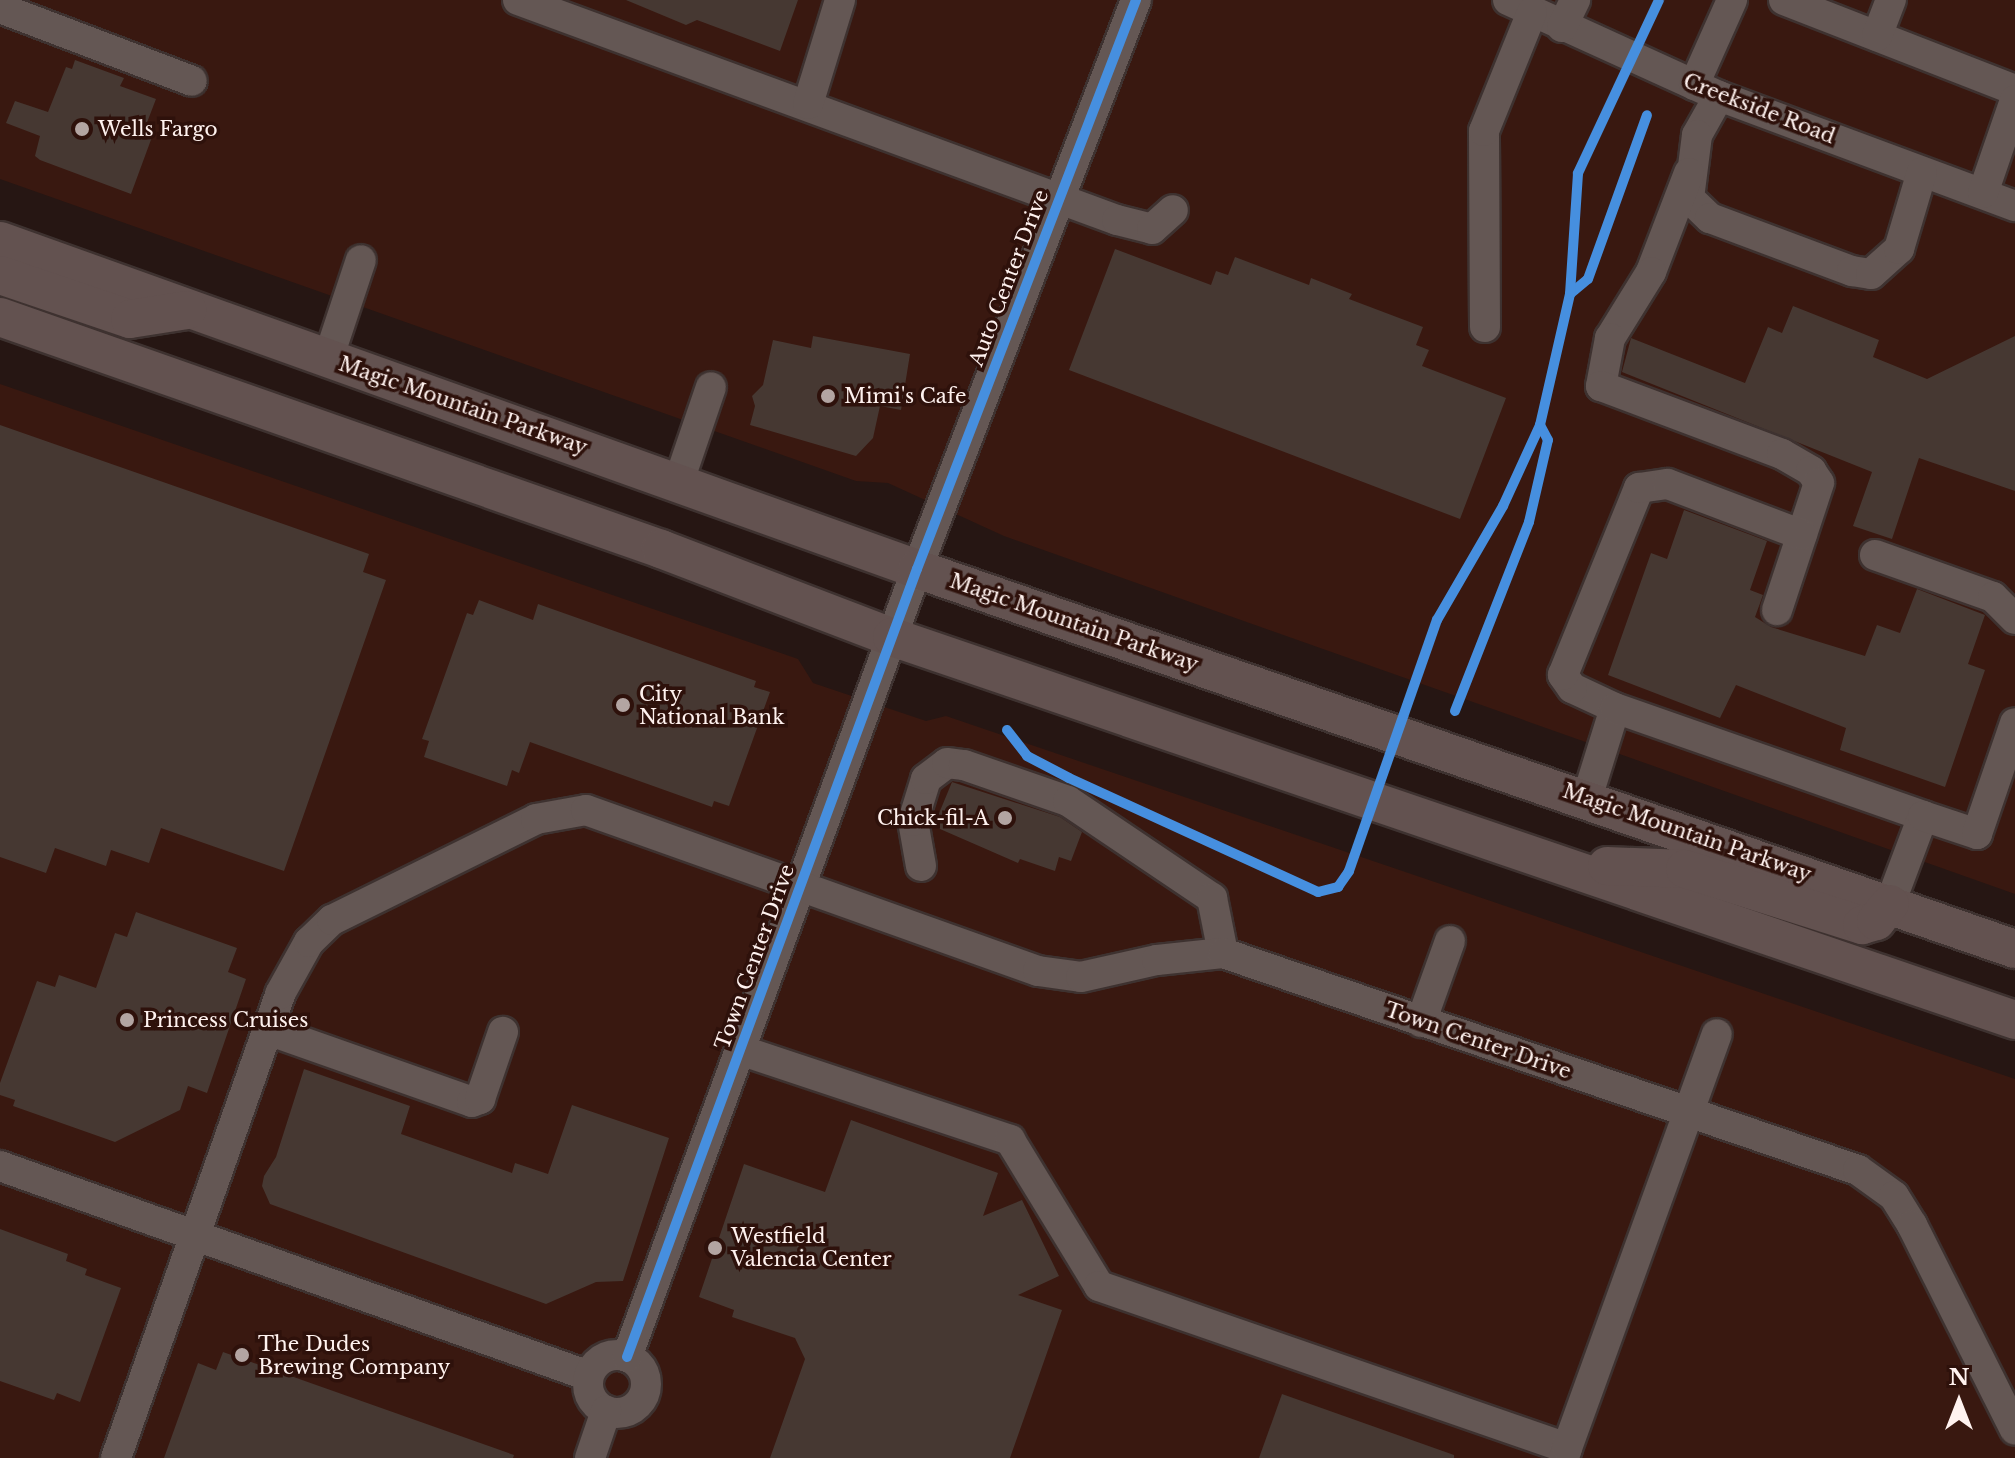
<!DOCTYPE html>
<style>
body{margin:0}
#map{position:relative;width:2015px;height:1458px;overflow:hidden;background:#261613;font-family:"Libre Baskerville",serif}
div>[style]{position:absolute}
.built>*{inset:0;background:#391810}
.building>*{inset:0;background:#463832}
.roads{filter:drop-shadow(2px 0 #3e3230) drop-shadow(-2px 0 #3e3230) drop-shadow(0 2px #3e3230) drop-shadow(0 -2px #3e3230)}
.minor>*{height:30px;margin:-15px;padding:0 15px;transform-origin:15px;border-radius:15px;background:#645754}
.minor>.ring{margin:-15px;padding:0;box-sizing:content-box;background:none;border:30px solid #645754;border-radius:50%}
.major>*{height:38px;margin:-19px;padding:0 19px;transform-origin:19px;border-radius:19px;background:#635250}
.cycleway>*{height:10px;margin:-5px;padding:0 5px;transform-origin:5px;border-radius:5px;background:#468fdf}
.dots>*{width:22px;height:22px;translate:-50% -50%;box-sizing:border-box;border:4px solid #2e110b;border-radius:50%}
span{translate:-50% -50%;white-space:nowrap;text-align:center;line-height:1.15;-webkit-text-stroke:7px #2e110b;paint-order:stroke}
.street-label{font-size:20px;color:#fff2ef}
.poi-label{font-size:20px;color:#fff2ef}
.left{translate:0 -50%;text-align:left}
.right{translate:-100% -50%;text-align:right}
.north{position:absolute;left:1919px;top:1362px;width:80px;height:80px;-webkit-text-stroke:6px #2e110b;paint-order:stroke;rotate:0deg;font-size:22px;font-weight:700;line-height:32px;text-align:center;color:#fff2ef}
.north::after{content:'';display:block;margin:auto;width:28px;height:36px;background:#fff2ef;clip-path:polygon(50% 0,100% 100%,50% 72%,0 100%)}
</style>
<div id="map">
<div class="built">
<div style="clip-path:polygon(0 0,2015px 0,2015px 894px,1004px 536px,888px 483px,856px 481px,0 179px)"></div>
<div style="clip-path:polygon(0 384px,798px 659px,813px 683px,926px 721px,946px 716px,2015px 1079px,2015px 1458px,0 1458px)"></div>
</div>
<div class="building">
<div style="clip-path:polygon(626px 0,798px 0,780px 51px,697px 20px,686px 25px)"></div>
<div style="clip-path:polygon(75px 60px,124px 78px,120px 86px,156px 99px,143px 133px,152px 137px,131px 194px,40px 160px,35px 156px,40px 136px,6px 123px,15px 101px,48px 112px,66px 67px,72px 69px)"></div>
<div style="clip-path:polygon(1115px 249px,1211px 285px,1216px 271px,1228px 275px,1235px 257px,1309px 285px,1311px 278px,1352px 294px,1349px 299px,1423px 327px,1416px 345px,1429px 350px,1422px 366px,1506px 398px,1460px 519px,1069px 370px)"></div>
<div style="clip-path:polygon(1793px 306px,1879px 340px,1873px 357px,1927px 379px,2015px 336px,2015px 491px,1919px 458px,1892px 539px,1853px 526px,1872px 472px,1622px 372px,1631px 338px,1745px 383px,1768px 327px,1782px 333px)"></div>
<div style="clip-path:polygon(813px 336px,910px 354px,901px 410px,880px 406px,873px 438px,856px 456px,750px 425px,755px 406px,752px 396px,763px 385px,773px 340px,811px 348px)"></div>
<div style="clip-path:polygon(0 425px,369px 554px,363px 572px,386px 580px,284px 871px,161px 828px,149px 863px,111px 850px,106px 866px,55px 848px,46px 873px,0 857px)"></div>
<div style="clip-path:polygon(1684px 510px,1767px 541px,1750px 590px,1763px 595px,1755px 617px,1771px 627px,1865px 656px,1877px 625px,1900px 633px,1917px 589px,1985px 615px,1968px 664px,1985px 670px,1945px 787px,1840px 750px,1846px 728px,1736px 685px,1720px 718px,1608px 675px,1651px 553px,1667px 559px)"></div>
<div style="clip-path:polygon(479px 600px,533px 620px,538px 604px,756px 681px,754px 687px,770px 692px,729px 806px,714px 801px,712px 807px,530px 742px,519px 773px,512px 770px,507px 786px,424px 757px,429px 741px,422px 739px,467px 613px,473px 615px)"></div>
<div style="clip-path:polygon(952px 782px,1060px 817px,1082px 832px,1071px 861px,1059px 857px,1055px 871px,1020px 859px,1018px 863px,940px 829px,935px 823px)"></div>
<div style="clip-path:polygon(136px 912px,237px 948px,228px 972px,246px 979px,207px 1093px,188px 1086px,180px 1110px,115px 1142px,13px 1106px,15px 1100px,0 1095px,0 1083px,37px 981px,55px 987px,59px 975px,96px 988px,115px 933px,127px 937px)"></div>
<div style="clip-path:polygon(304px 1069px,410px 1106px,401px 1134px,512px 1173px,515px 1163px,548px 1174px,572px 1105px,669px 1138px,623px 1281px,596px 1282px,546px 1304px,270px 1204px,262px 1186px,264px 1176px,276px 1157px)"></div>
<div style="clip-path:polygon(851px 1120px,998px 1173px,983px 1216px,1022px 1200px,1059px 1276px,1018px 1295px,1062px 1310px,1010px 1458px,770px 1458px,805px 1359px,795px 1338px,732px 1317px,734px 1310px,699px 1297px,744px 1164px,825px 1192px)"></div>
<div style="clip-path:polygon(0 1229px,68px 1254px,66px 1261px,87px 1269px,85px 1275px,121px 1288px,80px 1402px,57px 1393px,54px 1400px,0 1381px)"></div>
<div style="clip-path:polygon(223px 1352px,514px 1455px,513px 1458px,164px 1458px,198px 1363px,216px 1370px)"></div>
<div style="clip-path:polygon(1282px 1394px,1454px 1455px,1454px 1458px,1259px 1458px)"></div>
</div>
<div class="roads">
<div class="minor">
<div style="left:518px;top:0;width:638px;rotate:20.17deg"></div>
<div style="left:1117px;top:220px;width:36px;rotate:14deg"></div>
<div style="left:1152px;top:229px;width:28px;rotate:-42deg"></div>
<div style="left:1508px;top:0;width:232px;rotate:24.5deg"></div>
<div style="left:1719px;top:96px;width:316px;rotate:20.4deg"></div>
<div style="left:1784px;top:0;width:248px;rotate:21.3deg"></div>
<div style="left:0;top:8px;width:205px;rotate:20.8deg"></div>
<div style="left:1562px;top:27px;width:30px;rotate:-64deg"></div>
<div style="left:1877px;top:36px;width:39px;rotate:-69deg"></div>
<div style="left:1694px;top:85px;width:93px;rotate:-65.9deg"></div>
<div style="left:1719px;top:96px;width:45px;rotate:119.4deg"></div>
<div style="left:1697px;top:135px;width:64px;rotate:97.2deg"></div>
<div style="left:1689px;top:198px;width:29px;rotate:44deg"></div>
<div style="left:1710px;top:218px;width:152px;rotate:20.5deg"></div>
<div style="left:1852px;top:271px;width:19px;rotate:9deg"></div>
<div style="left:1871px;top:274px;width:38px;rotate:-42deg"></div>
<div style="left:1899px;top:249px;width:80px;rotate:-73.4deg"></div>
<div style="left:808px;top:104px;width:109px;rotate:-72.9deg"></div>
<div style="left:1689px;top:173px;width:106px;rotate:111deg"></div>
<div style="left:1651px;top:272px;width:78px;rotate:121.8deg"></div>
<div style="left:1610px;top:338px;width:49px;rotate:100.6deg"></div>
<div style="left:1601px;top:386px;width:193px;rotate:20.6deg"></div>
<div style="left:1782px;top:454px;width:34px;rotate:30deg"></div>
<div style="left:1811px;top:471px;width:14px;rotate:56deg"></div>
<div style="left:1819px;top:483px;width:134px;rotate:108.3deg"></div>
<div style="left:1983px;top:193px;width:98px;rotate:-71deg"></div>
<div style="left:1485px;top:327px;width:196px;rotate:-90.3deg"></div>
<div style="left:1484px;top:131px;width:128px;rotate:-68deg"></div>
<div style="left:328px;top:359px;width:104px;rotate:-71.6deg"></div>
<div style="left:679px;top:481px;width:99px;rotate:-71.2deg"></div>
<div style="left:1875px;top:555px;width:125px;rotate:19.6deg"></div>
<div style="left:1993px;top:597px;width:31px;rotate:45deg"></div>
<div style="left:1615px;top:708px;width:47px;rotate:-155.1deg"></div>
<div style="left:1572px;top:688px;width:16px;rotate:-125deg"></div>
<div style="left:1563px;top:675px;width:202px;rotate:-67.9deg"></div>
<div style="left:1639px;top:488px;width:29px;rotate:-8deg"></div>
<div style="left:1668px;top:484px;width:143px;rotate:20.8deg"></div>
<div style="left:1587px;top:798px;width:94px;rotate:-72.7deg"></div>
<div style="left:1615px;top:708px;width:326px;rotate:19.3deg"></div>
<div style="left:1923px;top:816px;width:94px;rotate:110.6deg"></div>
<div style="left:1923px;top:816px;width:57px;rotate:18.4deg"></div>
<div style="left:1977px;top:834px;width:117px;rotate:-71.1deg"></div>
<div style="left:921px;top:866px;width:46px;rotate:-100.1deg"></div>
<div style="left:913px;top:821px;width:44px;rotate:-72.8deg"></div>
<div style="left:926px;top:779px;width:26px;rotate:-37deg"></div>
<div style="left:947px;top:763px;width:17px;rotate:7deg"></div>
<div style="left:964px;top:765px;width:110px;rotate:19.1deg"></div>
<div style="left:1068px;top:801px;width:174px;rotate:34deg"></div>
<div style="left:1212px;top:898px;width:56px;rotate:78.7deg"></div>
<div style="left:1421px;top:1022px;width:86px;rotate:-70.3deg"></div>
<div style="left:268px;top:1030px;width:216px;rotate:19.4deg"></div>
<div style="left:472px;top:1102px;width:9px;rotate:-21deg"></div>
<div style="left:480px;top:1099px;width:71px;rotate:-71.1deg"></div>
<div style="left:740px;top:1050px;width:285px;rotate:18.4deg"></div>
<div style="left:1010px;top:1140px;width:171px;rotate:58.6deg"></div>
<div style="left:1099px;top:1286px;width:495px;rotate:19.1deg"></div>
<div style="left:1567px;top:1448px;width:10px;rotate:107deg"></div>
<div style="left:0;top:1166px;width:625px;rotate:19.62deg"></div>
<div class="ring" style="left:588px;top:1355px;width:28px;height:28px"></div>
<div style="left:627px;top:1357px;width:840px;rotate:-69.8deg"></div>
<div style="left:917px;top:569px;width:610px;rotate:-68.95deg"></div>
<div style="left:1567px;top:1448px;width:440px;rotate:-70.1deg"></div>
<div style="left:116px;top:1458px;width:492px;rotate:-70.5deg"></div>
<div style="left:280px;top:994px;width:60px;rotate:-60.9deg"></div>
<div style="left:309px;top:942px;width:32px;rotate:-44deg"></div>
<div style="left:332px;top:920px;width:228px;rotate:-26.3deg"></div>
<div style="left:536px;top:819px;width:51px;rotate:-10.2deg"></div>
<div style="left:586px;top:810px;width:480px;rotate:19.6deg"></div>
<div style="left:1038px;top:971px;width:43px;rotate:7.9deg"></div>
<div style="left:1081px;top:977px;width:78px;rotate:-12.6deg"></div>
<div style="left:1157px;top:960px;width:66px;rotate:-6.1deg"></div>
<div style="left:1223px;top:953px;width:671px;rotate:18.87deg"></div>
<div style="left:1858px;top:1170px;width:44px;rotate:35.8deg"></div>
<div style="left:1894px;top:1196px;width:34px;rotate:58deg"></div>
<div style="left:1912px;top:1225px;width:229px;rotate:63.3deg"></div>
<div style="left:590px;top:1458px;width:50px;rotate:-71.2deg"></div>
</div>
<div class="major">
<div style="left:0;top:241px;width:974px;rotate:19.68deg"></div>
<div style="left:917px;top:569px;width:1162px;rotate:19.09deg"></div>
<div style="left:0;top:275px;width:137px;rotate:18.7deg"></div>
<div style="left:130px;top:319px;width:58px;rotate:-9deg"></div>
<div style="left:0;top:317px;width:701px;rotate:19.34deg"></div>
<div style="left:661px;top:549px;width:247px;rotate:20.9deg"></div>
<div style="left:892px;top:637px;width:1187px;rotate:18.83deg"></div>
<div style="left:1607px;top:866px;width:78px;rotate:2.2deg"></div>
<div style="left:1685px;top:869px;width:186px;rotate:17.6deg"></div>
<div style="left:1862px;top:925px;width:15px;rotate:-16deg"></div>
<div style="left:1876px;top:921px;width:22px;rotate:-51deg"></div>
</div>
</div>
<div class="cycleway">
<div style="left:1570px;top:294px;width:23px;rotate:-40deg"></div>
<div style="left:1588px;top:279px;width:174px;rotate:-70.2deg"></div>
<div style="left:1455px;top:711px;width:203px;rotate:-68.6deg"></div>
<div style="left:1529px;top:522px;width:84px;rotate:-77deg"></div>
<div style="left:1548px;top:440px;width:17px;rotate:-118deg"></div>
<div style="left:1007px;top:730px;width:33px;rotate:52deg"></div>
<div style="left:1027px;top:756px;width:47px;rotate:27.6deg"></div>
<div style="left:1069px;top:778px;width:274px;rotate:24.6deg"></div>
<div style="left:1318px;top:892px;width:21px;rotate:-14deg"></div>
<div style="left:1338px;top:887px;width:19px;rotate:-55deg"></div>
<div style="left:1349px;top:871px;width:266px;rotate:-70.7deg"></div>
<div style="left:1437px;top:620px;width:132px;rotate:-59.9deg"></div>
<div style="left:1503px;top:506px;width:89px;rotate:-65.4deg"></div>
<div style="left:1540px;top:425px;width:134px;rotate:-77.1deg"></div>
<div style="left:1570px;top:294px;width:121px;rotate:-86.2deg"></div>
<div style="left:1578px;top:173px;width:191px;rotate:-64.9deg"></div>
<div style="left:627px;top:1357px;width:840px;rotate:-69.8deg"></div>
<div style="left:917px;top:569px;width:610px;rotate:-68.95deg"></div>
</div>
<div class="dots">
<div style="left:82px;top:129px;background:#b3a5a2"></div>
<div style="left:828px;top:396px;background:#b3a5a2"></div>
<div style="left:623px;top:705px;background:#b3a5a2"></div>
<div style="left:1005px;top:818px;background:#b3a5a2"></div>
<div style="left:127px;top:1020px;background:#b3a5a2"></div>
<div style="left:715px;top:1248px;background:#b3a5a2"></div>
<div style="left:242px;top:1355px;background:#b3a5a2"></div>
</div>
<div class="street-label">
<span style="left:1759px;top:109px;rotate:21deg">Creekside Road</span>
<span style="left:1009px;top:278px;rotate:-69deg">Auto Center Drive</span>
<span style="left:463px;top:406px;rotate:19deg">Magic Mountain Parkway</span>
<span style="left:1074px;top:623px;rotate:19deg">Magic Mountain Parkway</span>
<span style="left:1687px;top:833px;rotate:19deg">Magic Mountain Parkway</span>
<span style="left:755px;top:957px;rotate:-70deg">Town Center Drive</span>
<span style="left:1478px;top:1041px;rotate:19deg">Town Center Drive</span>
</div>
<div class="poi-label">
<span class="left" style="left:98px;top:129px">Wells Fargo</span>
<span class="left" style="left:844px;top:396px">Mimi's Cafe</span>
<span class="left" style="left:639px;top:706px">City<br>National Bank</span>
<span class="right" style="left:989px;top:818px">Chick-fil-A</span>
<span class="left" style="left:143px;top:1020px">Princess Cruises</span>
<span class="left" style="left:731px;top:1248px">Westfield<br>Valencia Center</span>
<span class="left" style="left:258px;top:1356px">The Dudes<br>Brewing Company</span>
</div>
<div class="north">N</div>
</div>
